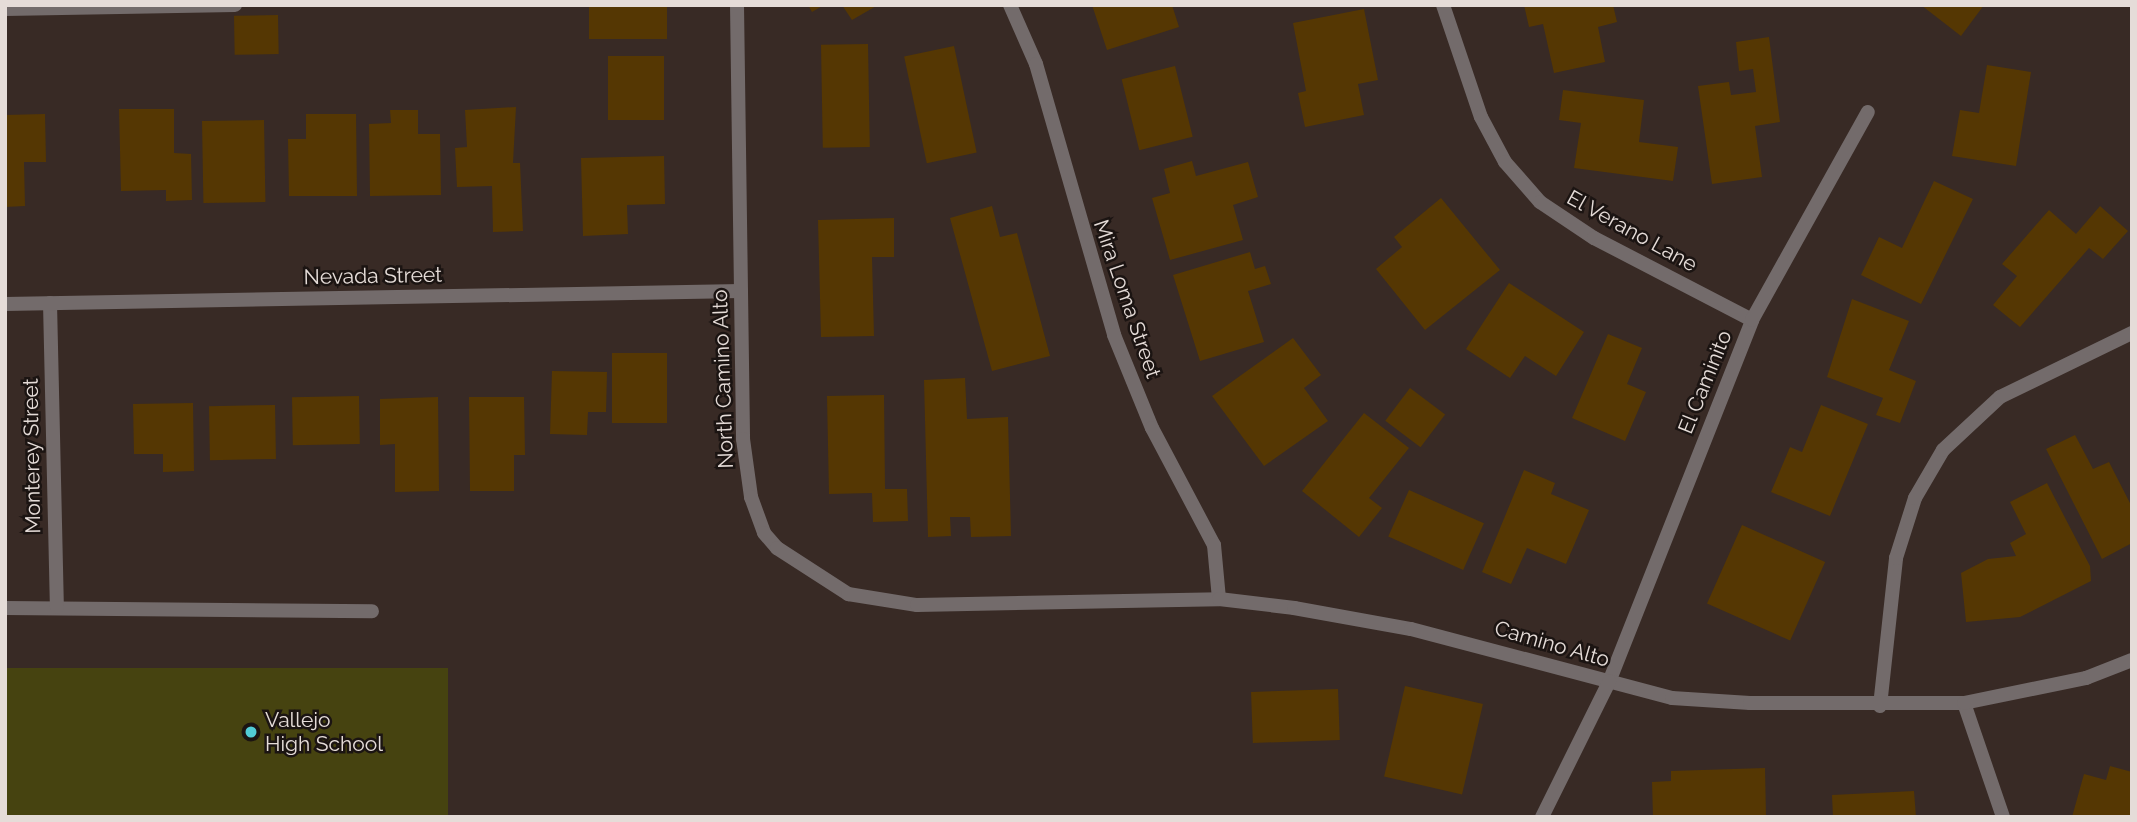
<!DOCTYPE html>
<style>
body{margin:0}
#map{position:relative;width:2137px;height:822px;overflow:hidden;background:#382a25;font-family:Raleway,sans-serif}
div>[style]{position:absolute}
.green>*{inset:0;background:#464310;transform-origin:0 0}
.building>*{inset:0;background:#553703;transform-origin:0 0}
.service>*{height:14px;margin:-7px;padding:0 7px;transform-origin:7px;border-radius:7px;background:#736b6b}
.minor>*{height:14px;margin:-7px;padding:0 7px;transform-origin:7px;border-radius:7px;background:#736b6b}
.tertiary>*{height:14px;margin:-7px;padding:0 7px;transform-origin:7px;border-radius:7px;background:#736b6b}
.dots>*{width:19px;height:19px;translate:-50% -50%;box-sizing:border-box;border:4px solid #1b1412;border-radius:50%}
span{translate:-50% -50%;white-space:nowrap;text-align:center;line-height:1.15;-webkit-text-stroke:5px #1b1412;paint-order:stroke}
.street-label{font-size:21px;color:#e5dcd8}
.poi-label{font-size:21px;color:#e5dcd8}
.left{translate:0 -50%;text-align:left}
.frame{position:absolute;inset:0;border:7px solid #e5dcd8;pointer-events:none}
</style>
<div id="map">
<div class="green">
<div style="left:5px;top:668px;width:443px;height:149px"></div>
</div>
<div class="building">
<div style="left:589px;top:5px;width:78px;height:34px"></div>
<div style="clip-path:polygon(808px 5px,824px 5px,812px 12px)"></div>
<div style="clip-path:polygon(842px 5px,878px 5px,852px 20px)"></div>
<div style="clip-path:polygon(1092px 5px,1172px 5px,1179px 27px,1107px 50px)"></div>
<div style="clip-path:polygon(1524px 5px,1613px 5px,1617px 22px,1598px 27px,1605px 62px,1554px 73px,1543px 24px,1529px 27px)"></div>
<div style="clip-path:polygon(1921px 5px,1984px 5px,1961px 36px)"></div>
<div style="clip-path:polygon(1364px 9px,1378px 80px,1358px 84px,1364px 115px,1305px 127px,1298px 93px,1306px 91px,1293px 23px)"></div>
<div style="left:278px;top:15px;width:39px;height:44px;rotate:89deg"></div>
<div style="clip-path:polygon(1769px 37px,1780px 122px,1755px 126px,1762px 177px,1712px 184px,1698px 86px,1729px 82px,1731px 95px,1756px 92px,1753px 69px,1739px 71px,1736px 42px)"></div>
<div style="left:868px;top:44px;width:103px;height:47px;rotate:89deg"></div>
<div style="left:954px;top:46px;width:109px;height:51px;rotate:78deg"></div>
<div style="left:608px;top:56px;width:56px;height:64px"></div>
<div style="clip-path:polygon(1987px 65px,2031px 72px,2016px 166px,1952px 156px,1960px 110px,1979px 113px)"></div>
<div style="left:1175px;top:66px;width:73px;height:55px;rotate:76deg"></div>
<div style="clip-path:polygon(1563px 90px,1644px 100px,1639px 142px,1678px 147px,1673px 181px,1574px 168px,1581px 123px,1559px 120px)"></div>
<div style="clip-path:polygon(516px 107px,513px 163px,520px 163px,523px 231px,493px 232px,492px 186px,457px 187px,455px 148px,467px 147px,465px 110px)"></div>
<div style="clip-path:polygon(119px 109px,174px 109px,174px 153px,191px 154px,192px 200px,166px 201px,166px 190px,121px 191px)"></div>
<div style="clip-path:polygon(390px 110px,418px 110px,418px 134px,440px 134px,441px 195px,370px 196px,369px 124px,391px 123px)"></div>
<div style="clip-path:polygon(45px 114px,46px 162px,24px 162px,25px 206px,5px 207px,5px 115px)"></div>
<div style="clip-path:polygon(306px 114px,356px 114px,357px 196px,289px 196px,288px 139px,306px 139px)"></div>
<div style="left:264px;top:120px;width:82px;height:62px;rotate:89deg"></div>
<div style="clip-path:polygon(664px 156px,665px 204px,627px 205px,628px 234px,583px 236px,581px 158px)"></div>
<div style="clip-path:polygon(1192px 161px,1196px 176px,1248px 162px,1258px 197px,1233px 205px,1243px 240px,1170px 260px,1152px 198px,1170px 193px,1164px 169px)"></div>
<div style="clip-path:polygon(1934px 181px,1973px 199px,1921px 304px,1861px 275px,1879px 237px,1902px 248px)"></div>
<div style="clip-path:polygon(1441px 198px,1500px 270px,1425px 330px,1376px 269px,1402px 247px,1394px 237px)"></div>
<div style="clip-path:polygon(992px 206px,1000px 237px,1017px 233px,1050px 356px,992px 371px,950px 218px)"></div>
<div style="clip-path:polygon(2100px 206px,2128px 231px,2103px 259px,2089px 248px,2020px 327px,1993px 305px,2017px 276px,2002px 264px,2049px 210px,2076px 234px)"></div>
<div style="clip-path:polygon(894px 218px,894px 257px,872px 257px,874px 336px,821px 337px,818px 220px)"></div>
<div style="clip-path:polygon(1250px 252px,1255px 269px,1265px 266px,1271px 284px,1248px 291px,1264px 342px,1200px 361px,1173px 275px)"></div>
<div style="clip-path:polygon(1509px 283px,1584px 332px,1556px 376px,1525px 356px,1510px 378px,1466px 349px)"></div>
<div style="clip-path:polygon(1852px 299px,1909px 321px,1889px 370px,1916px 381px,1900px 423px,1876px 415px,1883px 398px,1827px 377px)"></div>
<div style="clip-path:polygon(1608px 334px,1642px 348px,1627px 384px,1646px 392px,1625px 441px,1572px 418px)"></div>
<div style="clip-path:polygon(1293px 338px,1321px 375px,1304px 388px,1328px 421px,1264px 466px,1212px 396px)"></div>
<div style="left:612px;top:353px;width:55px;height:70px"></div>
<div style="clip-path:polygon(552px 371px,607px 372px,606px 412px,588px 412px,587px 435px,550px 434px)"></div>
<div style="clip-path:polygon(965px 378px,967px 419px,1008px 417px,1011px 536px,971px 537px,970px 517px,950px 517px,951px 536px,928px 537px,924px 380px)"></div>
<div style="left:1410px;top:388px;width:44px;height:41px;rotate:37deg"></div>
<div style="clip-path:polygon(884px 395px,885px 489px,907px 489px,908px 521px,873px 522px,872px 493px,829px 494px,827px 396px)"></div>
<div style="left:359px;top:396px;width:48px;height:67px;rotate:89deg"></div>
<div style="clip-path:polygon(438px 397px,439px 491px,395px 492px,395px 444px,380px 445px,380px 399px)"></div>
<div style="clip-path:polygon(469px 397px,524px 397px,525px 455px,514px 455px,514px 491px,470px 491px)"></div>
<div style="clip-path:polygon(193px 403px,194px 471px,163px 472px,163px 454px,134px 454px,133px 404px)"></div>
<div style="left:275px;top:405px;width:54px;height:66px;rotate:89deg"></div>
<div style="clip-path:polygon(1821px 405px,1868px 424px,1830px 516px,1771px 492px,1790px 447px,1802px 452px)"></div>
<div style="clip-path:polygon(1364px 413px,1409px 448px,1369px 498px,1382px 508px,1359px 537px,1302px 491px)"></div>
<div style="clip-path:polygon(2075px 435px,2093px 469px,2109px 462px,2132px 507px,2132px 543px,2102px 559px,2046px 449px)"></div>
<div style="clip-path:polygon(1524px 470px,1555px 483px,1551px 494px,1589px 510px,1566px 564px,1527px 548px,1511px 584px,1482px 572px)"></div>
<div style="clip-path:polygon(2047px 483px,2090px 566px,2091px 581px,2020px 617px,1966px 622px,1961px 573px,1988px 559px,2016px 556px,2010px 543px,2026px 534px,2010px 502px)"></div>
<div style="left:1409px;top:490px;width:82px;height:51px;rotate:24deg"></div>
<div style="left:1742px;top:525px;width:91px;height:86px;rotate:24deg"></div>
<div style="left:1405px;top:686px;width:80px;height:93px;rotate:13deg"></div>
<div style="left:1338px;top:689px;width:51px;height:87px;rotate:88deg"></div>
<div style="clip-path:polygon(2110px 766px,2132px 772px,2132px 817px,2072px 817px,2084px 774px,2106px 780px)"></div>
<div style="clip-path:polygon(1765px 768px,1766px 816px,1653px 817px,1652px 782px,1671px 781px,1671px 771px)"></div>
<div style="clip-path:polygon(1914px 791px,1916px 817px,1833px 817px,1832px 795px)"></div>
</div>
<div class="service">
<div style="left:5px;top:9px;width:230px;rotate:-1deg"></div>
<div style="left:5px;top:608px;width:367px;rotate:0.5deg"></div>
</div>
<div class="minor">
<div style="left:1010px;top:5px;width:64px;rotate:66.2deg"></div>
<div style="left:1036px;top:64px;width:282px;rotate:73.9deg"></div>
<div style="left:1114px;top:335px;width:100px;rotate:67.8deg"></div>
<div style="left:1152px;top:428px;width:132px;rotate:62.1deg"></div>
<div style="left:1214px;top:545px;width:54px;rotate:84.7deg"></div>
<div style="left:1443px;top:5px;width:118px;rotate:71.3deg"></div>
<div style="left:1481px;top:117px;width:51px;rotate:61.9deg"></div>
<div style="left:1505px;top:162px;width:53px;rotate:48.8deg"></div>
<div style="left:1540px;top:202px;width:65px;rotate:33.7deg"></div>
<div style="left:1594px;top:238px;width:178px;rotate:27.4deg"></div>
<div style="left:50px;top:303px;width:304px;rotate:88.7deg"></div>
<div style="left:5px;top:304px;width:736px;rotate:-1.01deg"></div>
<div style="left:1609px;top:682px;width:389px;rotate:-68.4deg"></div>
<div style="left:1752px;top:320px;width:238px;rotate:-60.9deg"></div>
<div style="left:1964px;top:703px;width:120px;rotate:71.1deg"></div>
<div style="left:1880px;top:706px;width:149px;rotate:-83.8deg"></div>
<div style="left:1896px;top:558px;width:63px;rotate:-72.4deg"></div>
<div style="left:1915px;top:498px;width:56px;rotate:-59.7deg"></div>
<div style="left:1943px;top:450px;width:78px;rotate:-42.9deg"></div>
<div style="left:2000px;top:397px;width:147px;rotate:-25.9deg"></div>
</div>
<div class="tertiary">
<div style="left:737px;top:5px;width:434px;rotate:89.2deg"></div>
<div style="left:743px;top:439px;width:59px;rotate:82.1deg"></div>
<div style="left:751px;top:497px;width:38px;rotate:70deg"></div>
<div style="left:764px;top:533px;width:20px;rotate:49deg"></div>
<div style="left:777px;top:548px;width:85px;rotate:32.9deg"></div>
<div style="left:848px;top:594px;width:70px;rotate:9.1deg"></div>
<div style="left:917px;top:605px;width:302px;rotate:-1.1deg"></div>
<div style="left:1219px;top:599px;width:76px;rotate:6.8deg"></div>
<div style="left:1294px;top:608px;width:119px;rotate:10.2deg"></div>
<div style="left:1411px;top:629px;width:270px;rotate:14.8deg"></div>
<div style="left:1672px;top:698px;width:78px;rotate:3.7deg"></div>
<div style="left:1750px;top:703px;width:214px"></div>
<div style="left:1964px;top:703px;width:125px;rotate:-11.6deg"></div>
<div style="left:2086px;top:678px;width:49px;rotate:-21.4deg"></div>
<div style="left:1542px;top:817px;width:151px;rotate:-63.6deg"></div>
</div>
<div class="dots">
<div style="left:251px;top:732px;background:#51ccd5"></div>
</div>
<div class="street-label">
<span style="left:1632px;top:231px;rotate:29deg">El Verano Lane</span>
<span style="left:373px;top:276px;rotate:-1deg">Nevada Street</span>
<span style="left:1127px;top:299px;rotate:71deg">Mira Loma Street</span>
<span style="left:723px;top:379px;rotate:-92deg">North Camino Alto</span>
<span style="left:1705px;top:382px;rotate:-68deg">El Caminito</span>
<span style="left:32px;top:456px;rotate:-91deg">Monterey Street</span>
<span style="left:1552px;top:644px;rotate:16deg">Camino Alto</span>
</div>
<div class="poi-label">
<span class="left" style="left:265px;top:732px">Vallejo<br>High School</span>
</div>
<div class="frame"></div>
</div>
